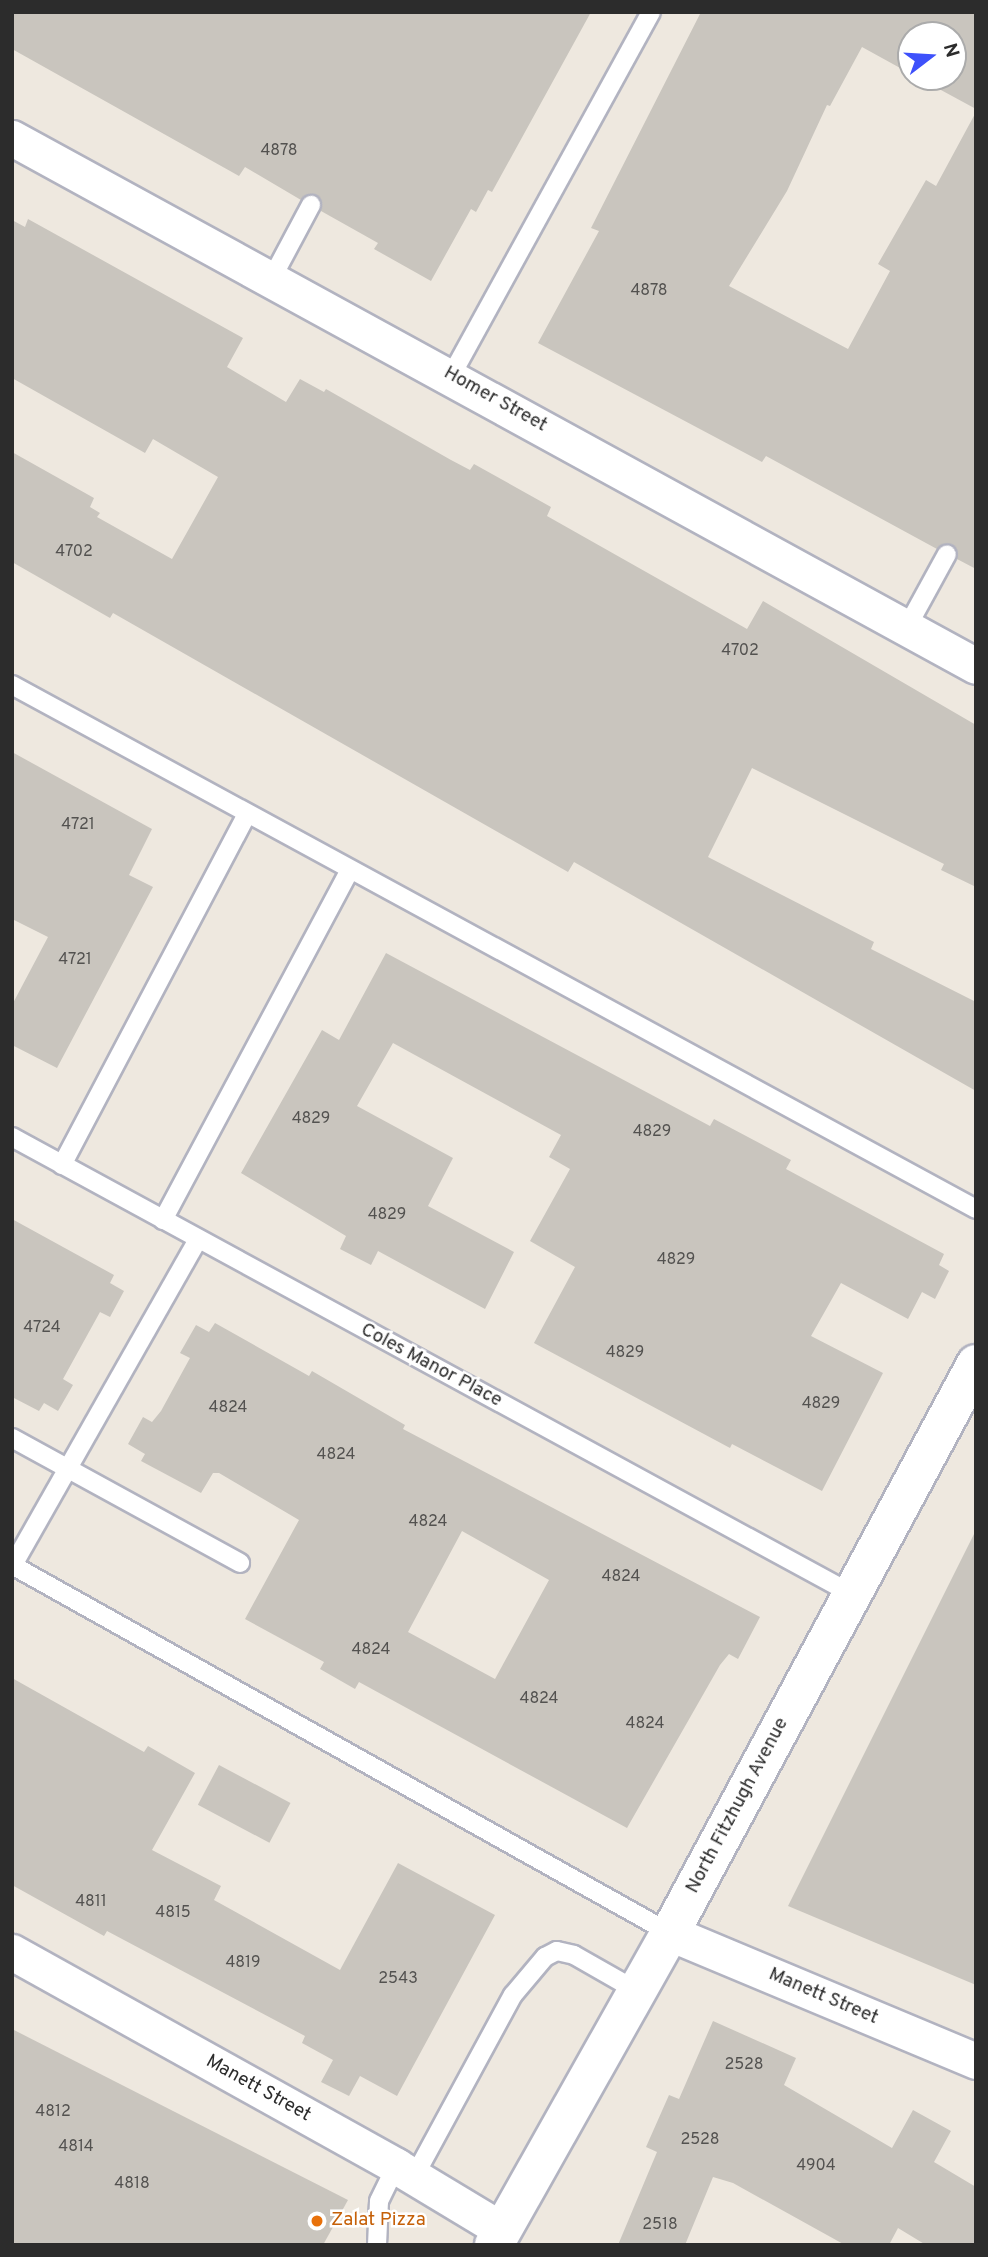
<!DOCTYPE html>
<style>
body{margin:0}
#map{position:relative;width:988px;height:2257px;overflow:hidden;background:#eee8df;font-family:Overpass,sans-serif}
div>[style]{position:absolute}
.building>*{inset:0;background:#c9c5be;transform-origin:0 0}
.roads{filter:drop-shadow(2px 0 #b2b3c0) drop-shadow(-2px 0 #b2b3c0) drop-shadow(0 2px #b2b3c0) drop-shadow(0 -2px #b2b3c0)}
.service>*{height:18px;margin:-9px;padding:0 9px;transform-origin:9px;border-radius:9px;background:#fff}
.minor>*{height:35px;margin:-17.5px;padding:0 17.5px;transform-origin:17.5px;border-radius:17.5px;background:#fff}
.tertiary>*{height:38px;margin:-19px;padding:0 19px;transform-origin:19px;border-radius:19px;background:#fff}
.dots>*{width:19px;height:19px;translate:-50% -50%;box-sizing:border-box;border:4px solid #fff;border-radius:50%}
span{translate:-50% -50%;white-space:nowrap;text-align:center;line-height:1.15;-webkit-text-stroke:5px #fff;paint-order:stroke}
.number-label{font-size:16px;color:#535250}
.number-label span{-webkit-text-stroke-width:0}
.street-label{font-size:19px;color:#2c2c2c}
.food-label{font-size:19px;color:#c56008}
.left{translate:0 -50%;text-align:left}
.frame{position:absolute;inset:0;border:14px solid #2c2c2c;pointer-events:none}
.north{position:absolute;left:897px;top:21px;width:70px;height:70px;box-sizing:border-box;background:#fff;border:2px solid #ababab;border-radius:50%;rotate:73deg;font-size:19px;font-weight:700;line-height:28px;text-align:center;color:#2c2c2c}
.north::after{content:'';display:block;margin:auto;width:24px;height:32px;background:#3e51fb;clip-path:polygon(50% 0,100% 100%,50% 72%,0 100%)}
</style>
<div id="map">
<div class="building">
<div style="clip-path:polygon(12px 12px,591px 12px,492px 192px,488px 190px,476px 212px,471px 209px,431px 281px,374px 249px,378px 243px,321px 211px,317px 195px,301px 200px,245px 167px,239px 176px,12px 49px)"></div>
<div style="clip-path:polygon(701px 12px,976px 12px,976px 109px,917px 77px,953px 77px,953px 35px,911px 35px,911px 74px,862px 47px,830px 106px,827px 105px,787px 191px,729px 286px,848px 349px,890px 271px,878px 264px,926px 180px,936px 186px,976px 112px,976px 569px,957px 559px,952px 544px,937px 549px,766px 456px,762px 462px,538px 343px,599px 231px,591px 228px)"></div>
<div style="clip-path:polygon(28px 219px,243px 338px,227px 367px,286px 402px,300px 379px,324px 392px,326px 389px,451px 460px,470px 470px,474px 464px,551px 507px,547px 516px,747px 629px,763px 601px,976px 725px,976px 887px,941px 870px,944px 864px,752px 768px,708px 857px,874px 942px,871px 949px,976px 1002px,976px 1091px,574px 862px,568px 872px,113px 613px,110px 618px,12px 562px,12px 452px,94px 498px,90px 507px,100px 513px,97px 517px,172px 559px,218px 477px,153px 439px,145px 453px,12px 378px,12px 220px,25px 227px)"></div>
<div style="clip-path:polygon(12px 752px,152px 829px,129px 875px,153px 887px,57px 1068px,12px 1045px,12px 1005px,48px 937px,12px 919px)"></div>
<div style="clip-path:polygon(386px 953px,710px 1126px,714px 1119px,791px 1160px,786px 1169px,944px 1254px,939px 1265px,949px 1271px,935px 1299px,922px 1292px,908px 1319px,841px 1283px,811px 1336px,883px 1373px,822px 1491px,732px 1444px,730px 1448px,534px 1343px,575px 1267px,530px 1241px,570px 1169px,549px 1157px,561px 1135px,393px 1043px,357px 1106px,453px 1158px,428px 1206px,514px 1252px,485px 1309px,378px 1251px,371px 1265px,340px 1249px,346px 1236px,241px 1173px,322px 1030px,339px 1040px)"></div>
<div style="clip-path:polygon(12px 1219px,114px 1275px,110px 1283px,124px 1291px,110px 1317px,100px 1312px,63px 1379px,73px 1385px,58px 1411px,44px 1403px,39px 1411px,12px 1397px)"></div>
<div style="clip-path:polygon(evenodd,215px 1323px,309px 1376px,312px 1371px,405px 1425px,403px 1429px,760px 1617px,738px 1659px,729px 1654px,720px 1665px,627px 1828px,359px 1682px,355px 1689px,320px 1669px,324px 1662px,245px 1619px,299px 1520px,219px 1473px,213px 1473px,201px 1493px,141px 1461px,145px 1454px,128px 1444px,143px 1417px,152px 1422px,161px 1411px,190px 1358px,180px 1353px,196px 1325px,209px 1332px,215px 1323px,462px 1531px,549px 1580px,495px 1679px,408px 1632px,462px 1531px)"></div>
<div style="clip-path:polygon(976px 1530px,976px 1985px,788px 1906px)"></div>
<div style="clip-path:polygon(12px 1678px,144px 1752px,148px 1746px,195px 1773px,152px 1850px,221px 1886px,214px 1900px,340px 1970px,398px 1863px,495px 1915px,397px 2096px,360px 2076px,349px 2096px,321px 2082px,333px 2060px,302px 2043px,305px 2036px,107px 1931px,104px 1936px,12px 1885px)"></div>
<div style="left:219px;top:1765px;width:81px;height:45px;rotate:28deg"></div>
<div style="clip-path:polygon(713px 2021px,796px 2058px,784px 2085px,892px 2148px,913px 2110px,951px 2131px,934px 2162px,976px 2187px,976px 2245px,926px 2245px,898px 2228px,889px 2245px,845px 2245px,733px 2183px,713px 2177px,685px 2245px,618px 2245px,657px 2152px,646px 2147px,669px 2095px,679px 2099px)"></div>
<div style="clip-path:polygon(12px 2029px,348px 2200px,323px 2245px,12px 2245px)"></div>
</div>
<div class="roads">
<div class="service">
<div style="left:272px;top:278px;width:83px;rotate:-61.9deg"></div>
<div style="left:451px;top:376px;width:415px;rotate:-61.2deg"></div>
<div style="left:906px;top:629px;width:85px;rotate:-61.3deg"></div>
<div style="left:12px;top:685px;width:1097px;rotate:28.53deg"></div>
<div style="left:12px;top:1137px;width:954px;rotate:28.55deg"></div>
<div style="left:62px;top:1165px;width:397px;rotate:-62.2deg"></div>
<div style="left:163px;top:1220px;width:397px;rotate:-61.9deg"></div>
<div style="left:12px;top:1438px;width:260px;rotate:28.7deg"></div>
<div style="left:12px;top:1565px;width:754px;rotate:29.22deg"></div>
<div style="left:13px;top:1565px;width:375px;rotate:-60.4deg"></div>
<div style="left:414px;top:2177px;width:207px;rotate:-61.5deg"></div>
<div style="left:513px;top:1995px;width:50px;rotate:-49.9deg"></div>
<div style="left:545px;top:1957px;width:13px;rotate:-27deg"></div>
<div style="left:557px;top:1951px;width:17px;rotate:13deg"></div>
<div style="left:574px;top:1955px;width:73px;rotate:29.7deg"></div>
<div style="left:377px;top:2245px;width:44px;rotate:-87.4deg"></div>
<div style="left:379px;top:2201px;width:39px;rotate:-64deg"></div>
</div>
<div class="minor">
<div style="left:12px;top:138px;width:1099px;rotate:28.71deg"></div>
<div style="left:670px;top:1933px;width:332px;rotate:22.7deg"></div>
<div style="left:12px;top:1952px;width:440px;rotate:29.1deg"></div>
<div style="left:396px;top:2166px;width:124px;rotate:31.1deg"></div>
</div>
<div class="tertiary">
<div style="left:494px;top:2245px;width:358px;rotate:-60.6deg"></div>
<div style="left:670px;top:1933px;width:646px;rotate:-61.73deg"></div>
</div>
</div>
<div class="dots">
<div style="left:317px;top:2221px;background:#e8710a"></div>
</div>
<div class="number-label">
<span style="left:279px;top:151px">4878</span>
<span style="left:649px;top:291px">4878</span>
<span style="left:74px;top:552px">4702</span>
<span style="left:740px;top:651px">4702</span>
<span style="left:78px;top:825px">4721</span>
<span style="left:75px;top:960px">4721</span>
<span style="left:311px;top:1119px">4829</span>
<span style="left:652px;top:1132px">4829</span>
<span style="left:387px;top:1215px">4829</span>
<span style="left:676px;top:1260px">4829</span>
<span style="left:42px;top:1328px">4724</span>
<span style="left:625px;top:1353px">4829</span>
<span style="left:821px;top:1404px">4829</span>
<span style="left:228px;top:1408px">4824</span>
<span style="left:336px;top:1455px">4824</span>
<span style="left:428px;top:1522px">4824</span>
<span style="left:621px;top:1577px">4824</span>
<span style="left:371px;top:1650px">4824</span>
<span style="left:539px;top:1699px">4824</span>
<span style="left:645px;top:1724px">4824</span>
<span style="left:91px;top:1902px">4811</span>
<span style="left:173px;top:1913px">4815</span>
<span style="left:243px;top:1963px">4819</span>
<span style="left:398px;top:1979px">2543</span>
<span style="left:744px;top:2065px">2528</span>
<span style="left:53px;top:2112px">4812</span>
<span style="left:700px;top:2140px">2528</span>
<span style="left:76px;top:2147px">4814</span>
<span style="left:816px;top:2166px">4904</span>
<span style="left:132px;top:2184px">4818</span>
<span style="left:660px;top:2225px">2518</span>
</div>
<div class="street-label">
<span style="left:495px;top:400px;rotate:29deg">Homer Street</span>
<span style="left:431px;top:1366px;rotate:28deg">Coles Manor Place</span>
<span style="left:738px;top:1806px;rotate:-62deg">North Fitzhugh Avenue</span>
<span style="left:823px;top:1997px;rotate:23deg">Manett Street</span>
<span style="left:258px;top:2089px;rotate:29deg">Manett Street</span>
</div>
<div class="food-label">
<span class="left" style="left:331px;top:2221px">Zalat Pizza</span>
</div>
<div class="frame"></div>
<div class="north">N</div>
</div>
